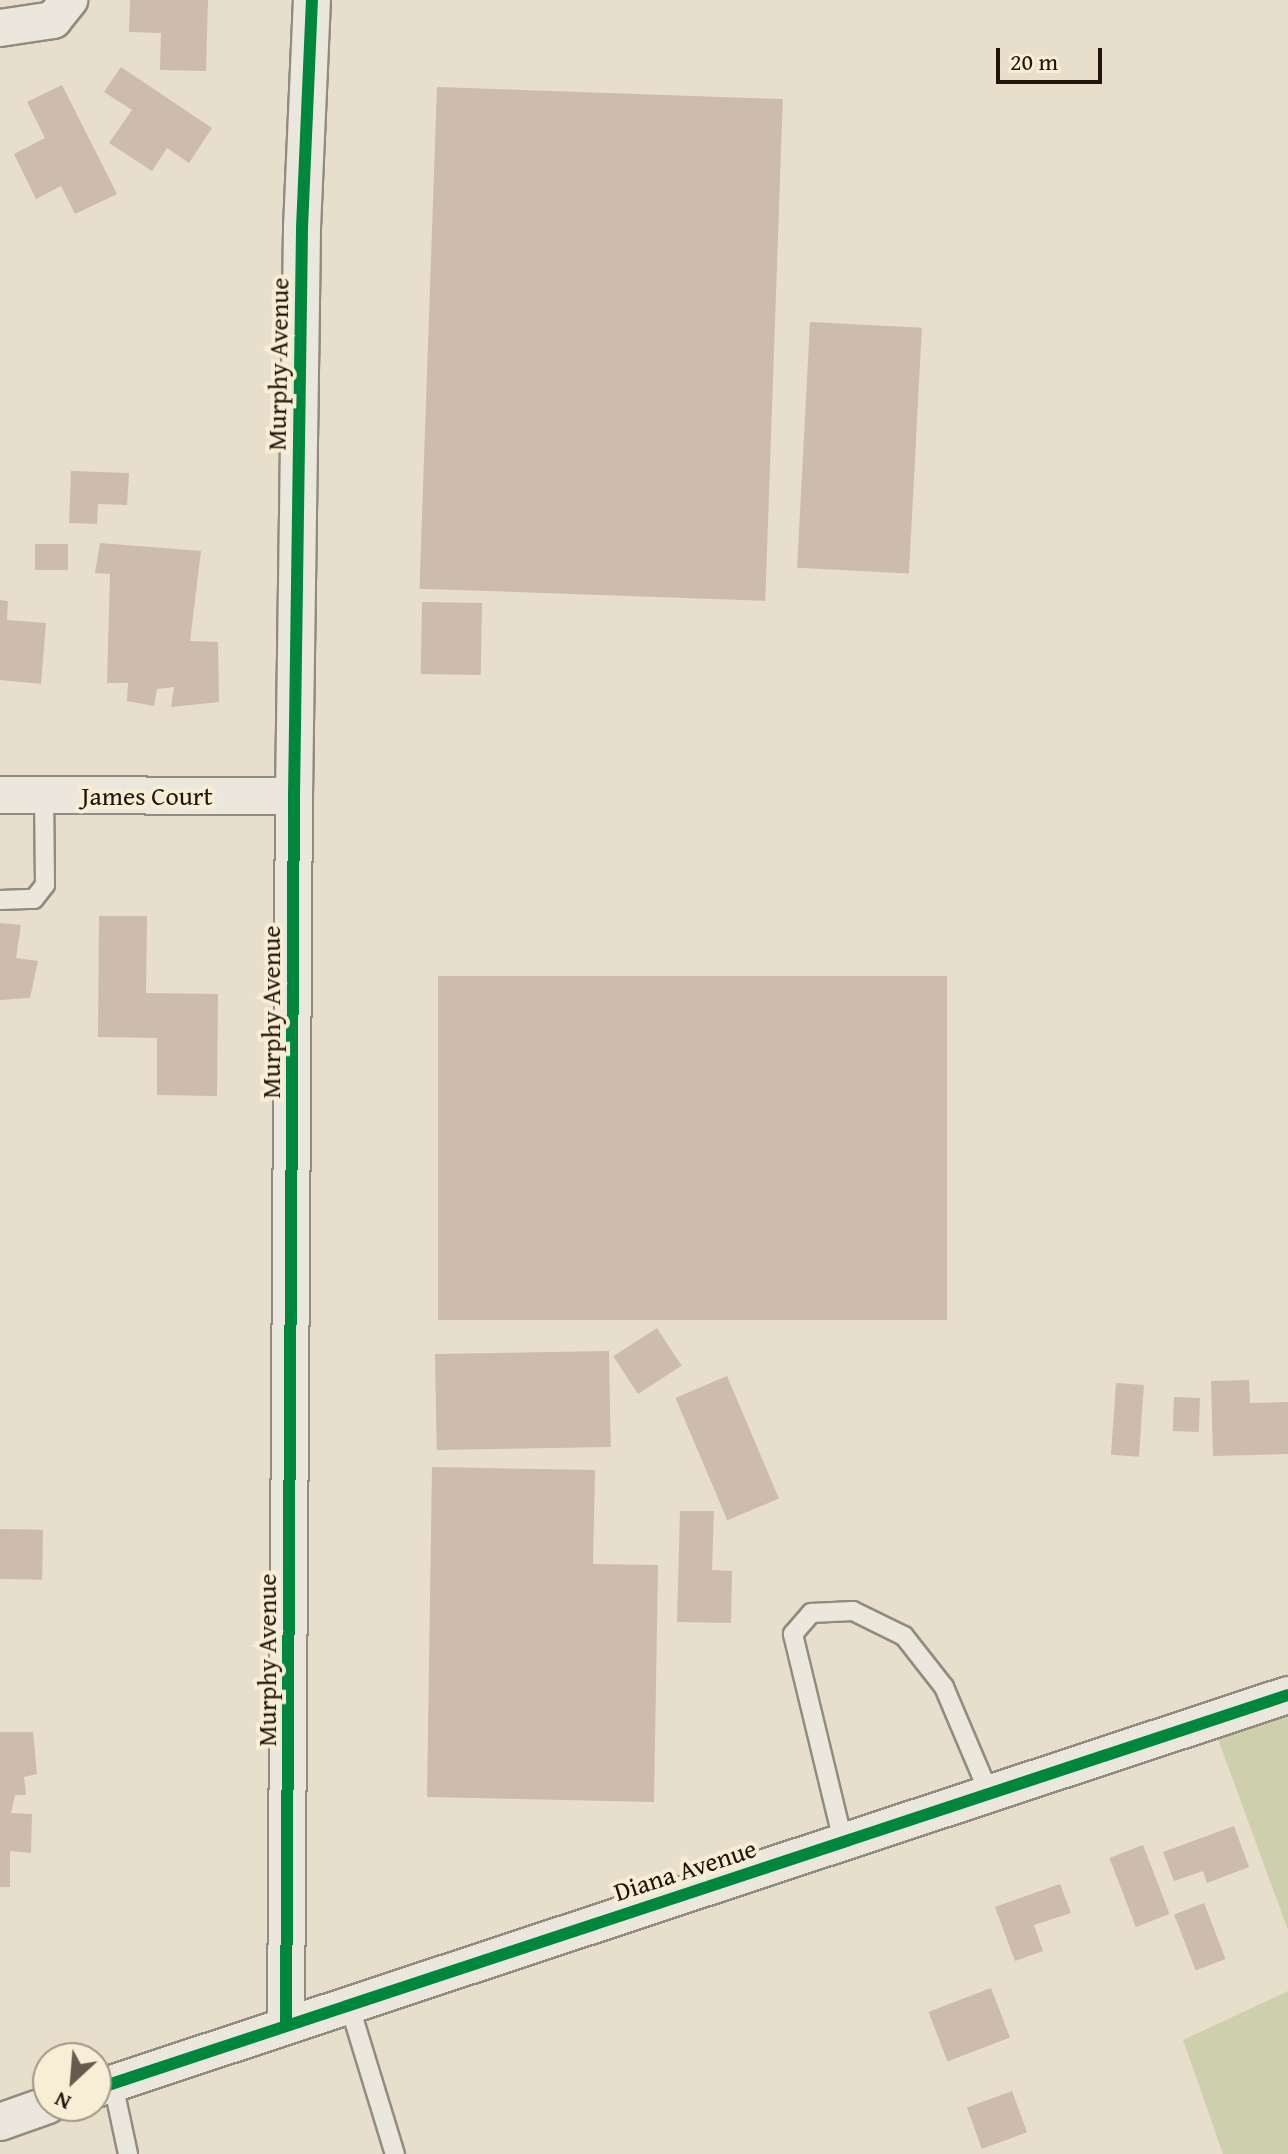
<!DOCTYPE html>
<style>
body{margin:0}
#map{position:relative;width:1288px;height:2154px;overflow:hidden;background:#e7decb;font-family:"Gentium Book Plus",serif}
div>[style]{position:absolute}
.green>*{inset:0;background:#ced0ad}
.building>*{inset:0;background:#cdbbab;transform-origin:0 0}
.roads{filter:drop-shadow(2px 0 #928b80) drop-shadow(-2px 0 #928b80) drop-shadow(0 2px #928b80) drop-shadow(0 -2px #928b80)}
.service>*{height:18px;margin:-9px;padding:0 9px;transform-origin:9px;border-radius:9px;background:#ece7dd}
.minor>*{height:36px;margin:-18px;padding:0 18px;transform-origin:18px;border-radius:18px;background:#ece7dd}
.cycleway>*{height:12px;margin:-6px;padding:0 6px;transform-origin:6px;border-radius:6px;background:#00873e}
span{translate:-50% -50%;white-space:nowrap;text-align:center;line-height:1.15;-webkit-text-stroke:8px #f8edd5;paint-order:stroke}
.street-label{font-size:26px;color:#21150b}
.north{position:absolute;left:32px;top:2042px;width:80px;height:80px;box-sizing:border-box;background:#f8edd5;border:2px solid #a29784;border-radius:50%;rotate:206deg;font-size:22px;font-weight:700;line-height:32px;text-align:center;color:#21150b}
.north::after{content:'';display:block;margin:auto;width:28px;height:36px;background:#665b4e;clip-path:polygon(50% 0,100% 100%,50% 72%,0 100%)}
.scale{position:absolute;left:996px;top:48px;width:106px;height:36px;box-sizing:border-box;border:4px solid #21150b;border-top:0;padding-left:10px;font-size:24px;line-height:28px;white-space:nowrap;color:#21150b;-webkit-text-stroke:6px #f8edd5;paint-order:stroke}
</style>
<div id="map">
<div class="green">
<div style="clip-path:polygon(1288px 1709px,1288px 1930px,1215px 1731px)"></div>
<div style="clip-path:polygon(1288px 1991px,1288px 2154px,1223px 2154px,1183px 2040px)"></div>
</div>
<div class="building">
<div style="clip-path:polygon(130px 0,208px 0,206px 71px,160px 70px,161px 33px,129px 32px)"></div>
<div style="clip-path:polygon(121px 67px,212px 128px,189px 163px,167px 148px,152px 171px,109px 143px,132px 110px,104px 92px)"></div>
<div style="clip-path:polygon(62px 85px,117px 194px,75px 214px,61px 186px,36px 199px,14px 154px,45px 138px,27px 102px)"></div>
<div style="left:437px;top:87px;width:346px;height:502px;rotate:2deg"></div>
<div style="left:810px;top:322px;width:112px;height:246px;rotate:3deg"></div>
<div style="clip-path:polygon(71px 471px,129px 473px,127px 505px,98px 504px,97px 524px,69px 523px)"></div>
<div style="clip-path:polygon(100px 543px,201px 551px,190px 641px,218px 642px,219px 702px,171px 707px,174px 687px,157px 689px,154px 706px,127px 701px,128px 683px,107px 683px,110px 574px,95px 573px)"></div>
<div style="left:35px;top:544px;width:33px;height:26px"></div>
<div style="clip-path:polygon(0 600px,8px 601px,7px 620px,46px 623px,41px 684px,0 680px)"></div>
<div style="left:422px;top:602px;width:60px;height:72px;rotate:1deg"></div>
<div style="clip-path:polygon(99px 916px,147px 916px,146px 993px,218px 994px,217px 1096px,157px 1095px,157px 1038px,98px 1037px)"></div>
<div style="clip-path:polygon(0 923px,21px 925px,16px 958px,38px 961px,30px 998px,0 1000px)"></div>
<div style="left:438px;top:976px;width:509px;height:344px"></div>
<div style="left:657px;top:1328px;width:45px;height:52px;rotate:57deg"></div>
<div style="left:609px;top:1351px;width:96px;height:174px;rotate:89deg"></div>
<div style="left:727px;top:1376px;width:133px;height:56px;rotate:67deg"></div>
<div style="clip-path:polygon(1249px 1380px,1250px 1403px,1288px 1402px,1288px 1454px,1213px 1456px,1211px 1381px)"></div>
<div style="left:1116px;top:1383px;width:28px;height:72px;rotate:4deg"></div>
<div style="left:1174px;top:1397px;width:26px;height:34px;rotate:2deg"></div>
<div style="clip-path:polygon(432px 1467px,595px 1470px,593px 1564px,658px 1565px,654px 1802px,427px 1797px)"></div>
<div style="clip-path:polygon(680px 1511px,714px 1511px,712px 1570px,732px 1571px,731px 1623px,677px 1622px)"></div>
<div style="left:0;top:1529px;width:43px;height:50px;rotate:1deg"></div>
<div style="clip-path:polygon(0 1732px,33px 1732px,37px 1774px,24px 1777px,26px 1795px,15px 1795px,11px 1813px,32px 1814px,31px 1853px,10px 1851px,10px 1887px,0 1887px)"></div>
<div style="clip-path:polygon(1234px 1826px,1249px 1867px,1207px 1883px,1203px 1871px,1174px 1881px,1163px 1852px)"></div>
<div style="left:1143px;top:1845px;width:74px;height:36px;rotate:69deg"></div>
<div style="clip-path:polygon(1060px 1884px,1071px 1913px,1034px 1925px,1043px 1951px,1015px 1961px,995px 1907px)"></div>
<div style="left:1204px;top:1903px;width:60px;height:32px;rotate:69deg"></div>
<div style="left:991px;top:1988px;width:53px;height:67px;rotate:69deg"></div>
<div style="left:1012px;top:2091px;width:44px;height:48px;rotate:70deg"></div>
</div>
<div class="roads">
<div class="service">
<div style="left:0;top:900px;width:34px;rotate:-2deg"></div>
<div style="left:34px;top:899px;width:18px;rotate:-52deg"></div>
<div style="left:45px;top:885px;width:90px;rotate:-90.6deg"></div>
<div style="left:843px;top:1841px;width:213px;rotate:-103.6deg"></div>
<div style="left:793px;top:1634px;width:28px;rotate:-49deg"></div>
<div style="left:811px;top:1613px;width:42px;rotate:-2.7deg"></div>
<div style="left:853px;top:1611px;width:57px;rotate:26.1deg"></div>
<div style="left:904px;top:1636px;width:65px;rotate:51.9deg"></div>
<div style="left:944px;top:1687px;width:115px;rotate:67deg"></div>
<div style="left:349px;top:2004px;width:157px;rotate:73deg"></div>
<div style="left:113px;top:2084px;width:72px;rotate:77.9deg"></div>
</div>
<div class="minor">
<div style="left:0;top:28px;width:54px;rotate:-8.6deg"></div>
<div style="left:53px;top:20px;width:26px;rotate:-51deg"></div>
<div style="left:0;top:795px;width:294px;rotate:0.2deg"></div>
<div style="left:286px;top:2025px;width:1229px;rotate:-89.63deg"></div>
<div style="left:294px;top:796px;width:568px;rotate:-89.19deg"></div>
<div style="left:302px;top:228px;width:228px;rotate:-87.5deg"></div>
<div style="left:96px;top:2089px;width:1255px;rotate:-18.29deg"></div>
<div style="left:0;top:2122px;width:51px;rotate:-19.5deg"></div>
</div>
</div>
<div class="cycleway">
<div style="left:286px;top:2025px;width:1229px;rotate:-89.63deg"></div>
<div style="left:294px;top:796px;width:568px;rotate:-89.19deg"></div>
<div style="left:302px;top:228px;width:228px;rotate:-87.5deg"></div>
<div style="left:96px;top:2089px;width:1255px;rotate:-18.29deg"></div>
</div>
<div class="street-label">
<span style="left:278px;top:364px;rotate:-89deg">Murphy Avenue</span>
<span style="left:147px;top:796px">James Court</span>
<span style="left:271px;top:1012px;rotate:-90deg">Murphy Avenue</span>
<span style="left:267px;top:1660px;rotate:-90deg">Murphy Avenue</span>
<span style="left:685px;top:1870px;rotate:-18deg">Diana Avenue</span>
</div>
<div class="north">N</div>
<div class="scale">20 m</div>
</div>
